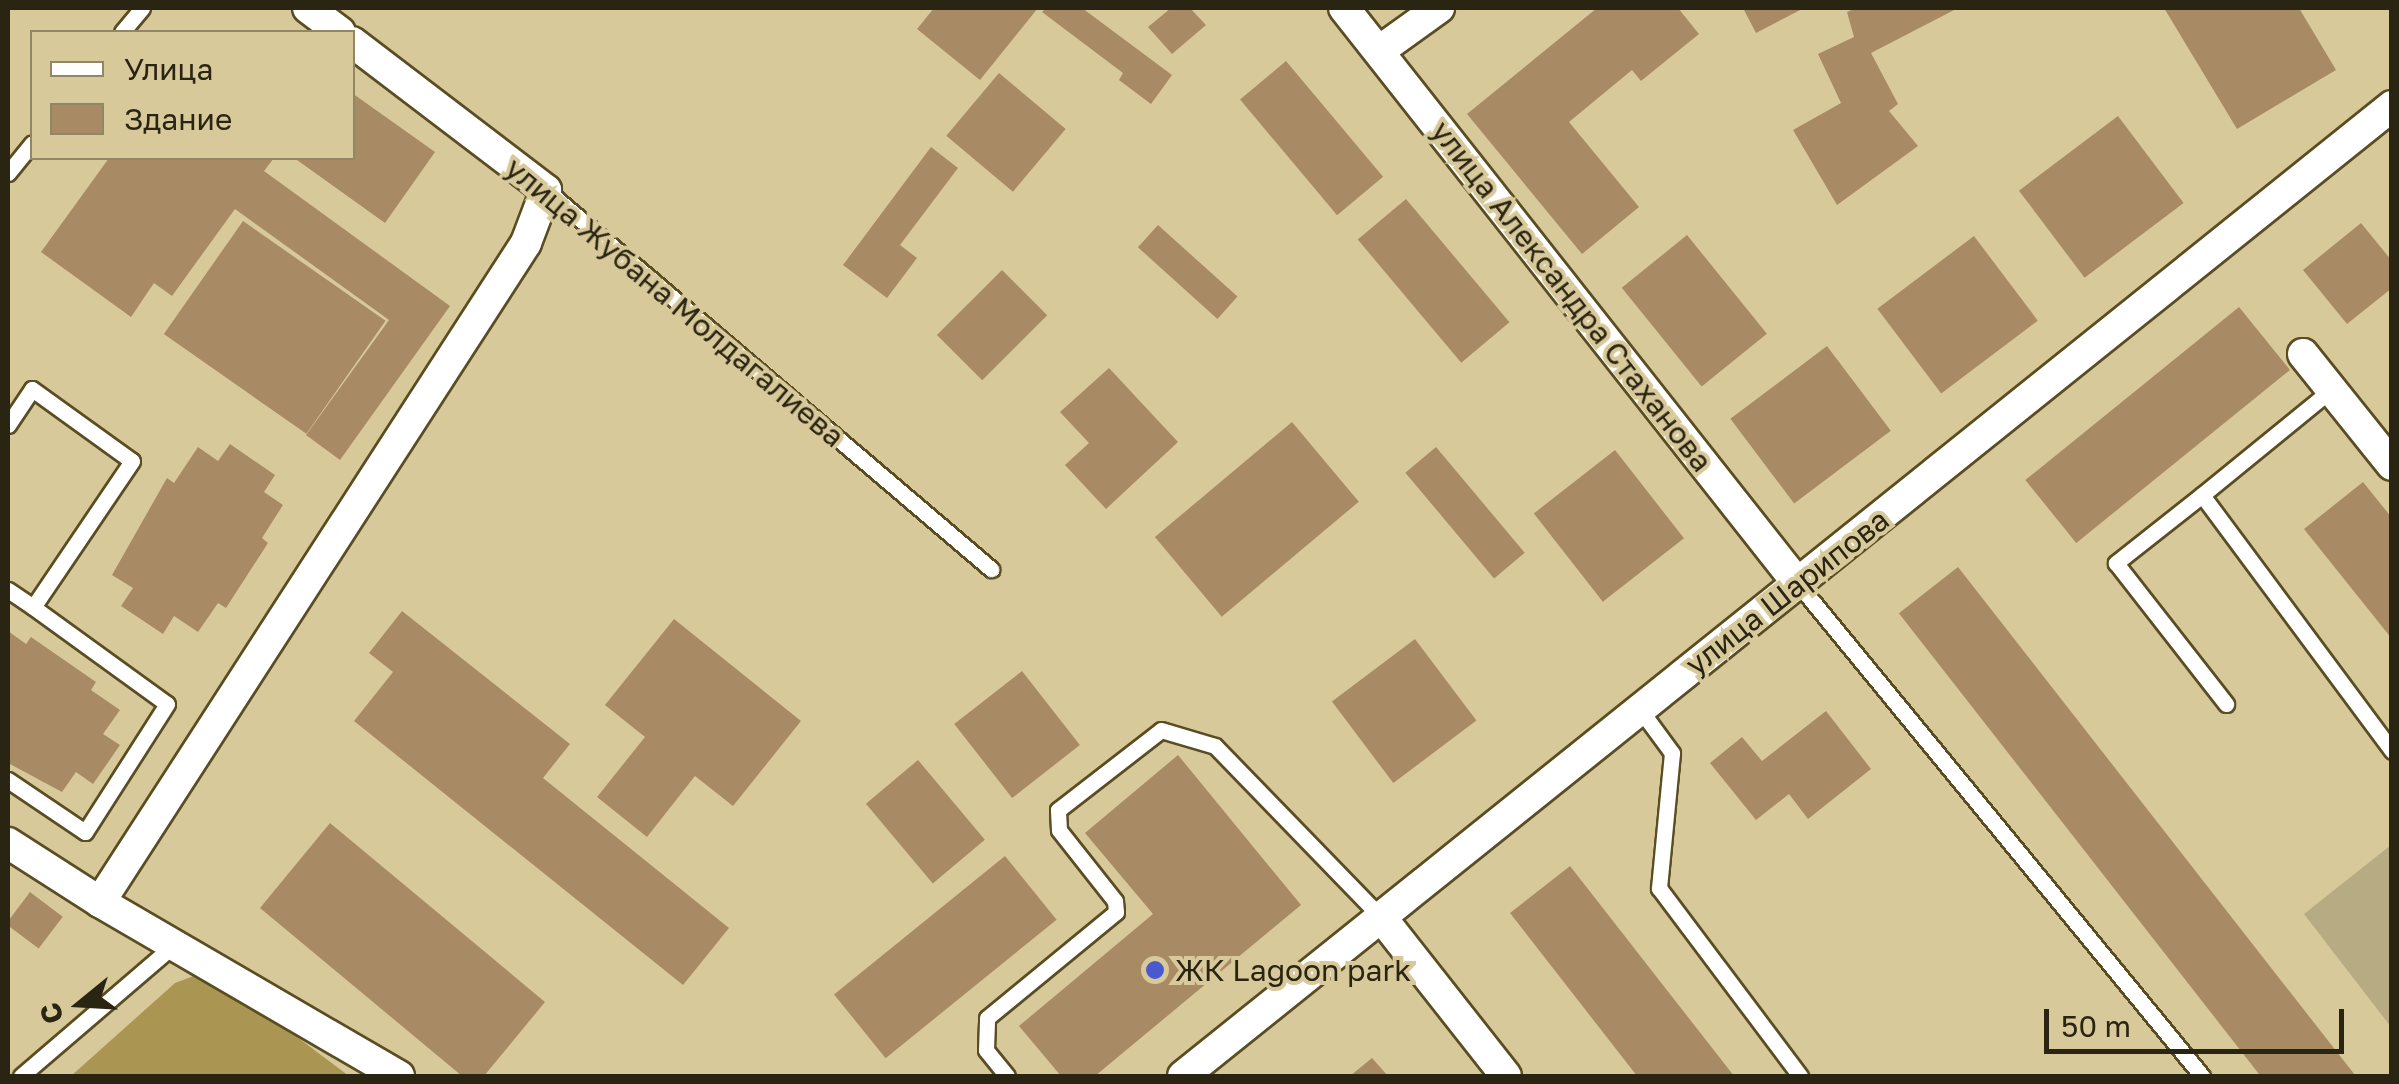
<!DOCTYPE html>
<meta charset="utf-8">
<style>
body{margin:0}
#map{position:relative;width:2399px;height:1084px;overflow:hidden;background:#d8c99b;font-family:"Golos Text",sans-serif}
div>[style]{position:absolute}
.green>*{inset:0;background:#b7ab83}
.forest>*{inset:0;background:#aa9552}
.building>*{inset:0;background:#a88b65;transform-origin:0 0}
.roads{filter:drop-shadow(2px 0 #5a4d22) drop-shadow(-2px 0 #5a4d22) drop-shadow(0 2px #5a4d22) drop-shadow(0 -2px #5a4d22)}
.service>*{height:15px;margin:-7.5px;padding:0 7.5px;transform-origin:7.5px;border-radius:7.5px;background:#fff}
.minor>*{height:30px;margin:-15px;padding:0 15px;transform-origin:15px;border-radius:15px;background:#fff}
.dots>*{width:28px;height:28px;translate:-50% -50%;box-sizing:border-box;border:5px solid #d8c99b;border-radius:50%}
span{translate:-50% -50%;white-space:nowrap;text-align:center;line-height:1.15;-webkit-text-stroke:8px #d8c99b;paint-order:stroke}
.street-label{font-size:30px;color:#2a2412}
.poi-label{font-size:30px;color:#2a2412}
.left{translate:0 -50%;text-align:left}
.frame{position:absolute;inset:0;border:10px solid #2a2412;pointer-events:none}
.legend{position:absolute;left:30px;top:30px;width:325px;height:130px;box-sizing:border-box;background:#d8c99b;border:2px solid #928764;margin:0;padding:12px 18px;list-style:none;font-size:30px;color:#2a2412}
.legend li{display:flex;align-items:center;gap:20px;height:50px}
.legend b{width:50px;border:2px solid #928764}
.north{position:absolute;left:30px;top:954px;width:100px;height:100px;-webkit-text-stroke:8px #d8c99b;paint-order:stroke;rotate:252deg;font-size:28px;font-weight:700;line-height:40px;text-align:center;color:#2a2412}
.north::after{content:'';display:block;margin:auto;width:35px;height:45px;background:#2a2412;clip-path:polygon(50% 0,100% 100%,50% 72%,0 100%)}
.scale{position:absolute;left:2044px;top:1009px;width:300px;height:45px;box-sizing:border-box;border:5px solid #2a2412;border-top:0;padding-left:12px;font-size:30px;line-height:35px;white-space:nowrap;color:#2a2412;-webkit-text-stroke:8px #d8c99b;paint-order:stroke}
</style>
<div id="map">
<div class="green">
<div style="clip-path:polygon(2391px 845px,2391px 1027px,2304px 914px)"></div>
</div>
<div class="forest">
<div style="clip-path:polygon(199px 974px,225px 983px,349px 1076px,71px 1076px,175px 983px)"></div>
</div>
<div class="building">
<div style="clip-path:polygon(934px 8px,1038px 8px,980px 80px,917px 29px)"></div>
<div style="clip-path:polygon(1046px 8px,1082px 8px,1172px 75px,1151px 104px,1119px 80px,1123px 73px,1042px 12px)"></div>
<div style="clip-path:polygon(1171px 8px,1190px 8px,1206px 25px,1172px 54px,1148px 27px)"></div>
<div style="clip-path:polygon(1597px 8px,1678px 8px,1699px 34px,1641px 81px,1632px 70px,1569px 122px,1639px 207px,1582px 254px,1467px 114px)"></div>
<div style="clip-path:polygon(1743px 8px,1804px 8px,1756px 33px)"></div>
<div style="clip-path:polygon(1856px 8px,1958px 8px,1871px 53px,1898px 104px,1889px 111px,1918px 146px,1837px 205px,1793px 130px,1841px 103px,1818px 54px,1854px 37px,1847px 12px)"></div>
<div style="clip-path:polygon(2164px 8px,2299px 8px,2336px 70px,2237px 129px)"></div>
<div style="left:1286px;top:61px;width:151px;height:60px;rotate:50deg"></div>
<div style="left:999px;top:73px;width:87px;height:82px;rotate:40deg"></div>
<div style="clip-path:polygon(352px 93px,435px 152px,385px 223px,297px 160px,352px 158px)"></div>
<div style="left:2118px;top:116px;width:109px;height:124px;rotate:53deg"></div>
<div style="clip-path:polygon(931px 147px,958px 168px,900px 245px,917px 258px,887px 298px,843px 265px)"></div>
<div style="clip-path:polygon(109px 158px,274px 158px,264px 171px,450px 306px,340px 460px,306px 435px,389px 320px,235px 209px,172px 296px,154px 283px,131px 317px,41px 252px)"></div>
<div style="left:1406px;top:199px;width:161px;height:63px;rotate:50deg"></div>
<div style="left:243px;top:221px;width:174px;height:138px;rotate:35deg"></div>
<div style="clip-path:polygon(2361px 223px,2392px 261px,2392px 288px,2347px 324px,2303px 270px)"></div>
<div style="left:1158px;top:225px;width:107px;height:30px;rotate:42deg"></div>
<div style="left:1687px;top:235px;width:127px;height:84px;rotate:51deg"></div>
<div style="left:1974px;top:236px;width:106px;height:121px;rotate:53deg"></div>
<div style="left:1002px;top:270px;width:64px;height:92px;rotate:45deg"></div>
<div style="left:2239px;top:307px;width:81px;height:275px;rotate:51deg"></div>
<div style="left:1827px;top:346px;width:106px;height:121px;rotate:53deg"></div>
<div style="clip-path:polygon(1109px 368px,1178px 442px,1106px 509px,1065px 465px,1089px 443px,1060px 412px)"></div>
<div style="left:1292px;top:422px;width:104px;height:179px;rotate:50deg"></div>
<div style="clip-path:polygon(230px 444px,275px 475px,264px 492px,283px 505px,262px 538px,268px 543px,226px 608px,218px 603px,198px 632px,174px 616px,163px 634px,121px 606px,133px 588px,112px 575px,167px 478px,174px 483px,198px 447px,218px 461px)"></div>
<div style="left:1436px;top:447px;width:138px;height:40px;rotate:50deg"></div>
<div style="left:1615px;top:450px;width:112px;height:103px;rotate:52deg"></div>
<div style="clip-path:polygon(2363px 482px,2392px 518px,2392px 639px,2304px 529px)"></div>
<div style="left:1958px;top:567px;width:647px;height:75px;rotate:52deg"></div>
<div style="clip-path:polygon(402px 611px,570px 744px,543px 778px,729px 928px,683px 985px,354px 721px,393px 672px,369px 653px)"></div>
<div style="clip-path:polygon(674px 619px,801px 721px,733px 806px,695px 776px,647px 837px,597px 797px,645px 737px,605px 705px)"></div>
<div style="clip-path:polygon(8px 631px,26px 644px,31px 637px,96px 682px,91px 690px,120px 710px,103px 734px,120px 745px,93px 784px,76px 772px,62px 792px,8px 763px)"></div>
<div style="left:1415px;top:639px;width:102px;height:104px;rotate:53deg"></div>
<div style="left:1022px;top:671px;width:94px;height:86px;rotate:52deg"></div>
<div style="clip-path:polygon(1826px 711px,1871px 769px,1808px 819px,1789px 794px,1756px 820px,1710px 763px,1742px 737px,1762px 761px)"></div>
<div style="clip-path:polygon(1178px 755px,1301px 905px,1095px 1076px,1061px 1076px,1019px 1026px,1153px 914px,1085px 833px)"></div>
<div style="left:918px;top:760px;width:104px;height:68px;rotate:50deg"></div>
<div style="clip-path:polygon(330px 823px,545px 1002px,484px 1076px,462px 1076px,260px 908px)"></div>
<div style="left:1005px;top:856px;width:82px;height:220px;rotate:51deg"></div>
<div style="clip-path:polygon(1570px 866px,1734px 1076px,1637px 1076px,1510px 913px)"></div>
<div style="left:30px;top:892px;width:41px;height:40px;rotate:37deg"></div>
<div style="clip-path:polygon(1372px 1058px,1388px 1076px,1350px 1076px)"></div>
</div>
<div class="roads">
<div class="service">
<div style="left:122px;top:32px;width:31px;rotate:-50deg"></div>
<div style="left:8px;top:173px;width:38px;rotate:-51deg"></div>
<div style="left:546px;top:190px;width:585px;rotate:40.42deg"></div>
<div style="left:2332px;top:389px;width:168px;rotate:140.8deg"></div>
<div style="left:2202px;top:495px;width:319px;rotate:53.4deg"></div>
<div style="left:8px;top:425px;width:43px;rotate:-56.3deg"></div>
<div style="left:32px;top:389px;width:123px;rotate:35.8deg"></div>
<div style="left:132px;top:461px;width:176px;rotate:124.1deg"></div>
<div style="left:33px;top:607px;width:165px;rotate:35.9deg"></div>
<div style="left:167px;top:704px;width:152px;rotate:122.6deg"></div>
<div style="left:85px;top:832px;width:93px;rotate:-146deg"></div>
<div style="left:2202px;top:495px;width:110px;rotate:141.7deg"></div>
<div style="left:2116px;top:563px;width:179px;rotate:52deg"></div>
<div style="left:1799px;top:585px;width:635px;rotate:50.62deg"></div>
<div style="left:8px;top:590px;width:30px;rotate:34deg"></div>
<div style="left:1639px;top:708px;width:56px;rotate:53.7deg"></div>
<div style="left:1672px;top:753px;width:136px;rotate:95.5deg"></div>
<div style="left:1659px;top:888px;width:235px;rotate:53.1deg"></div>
<div style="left:21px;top:1076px;width:201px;rotate:-40.6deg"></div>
<div style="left:1007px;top:1076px;width:33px;rotate:-129deg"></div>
<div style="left:986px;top:1050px;width:32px;rotate:-88deg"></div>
<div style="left:987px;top:1018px;width:167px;rotate:-39.4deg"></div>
<div style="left:1116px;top:912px;width:11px;rotate:-95deg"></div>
<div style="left:1115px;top:901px;width:90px;rotate:-128.3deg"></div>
<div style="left:1059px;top:830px;width:20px;rotate:-93deg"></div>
<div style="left:1058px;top:810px;width:130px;rotate:-37.8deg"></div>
<div style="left:1161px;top:730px;width:56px;rotate:16.5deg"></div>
<div style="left:1215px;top:746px;width:238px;rotate:45.9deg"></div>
</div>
<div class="minor">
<div style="left:308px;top:8px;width:40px;rotate:37deg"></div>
<div style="left:1344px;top:8px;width:735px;rotate:51.74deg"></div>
<div style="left:352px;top:42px;width:244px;rotate:37.3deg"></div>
<div style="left:546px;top:190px;width:57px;rotate:110.7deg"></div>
<div style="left:526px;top:243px;width:785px;rotate:122.88deg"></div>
<div style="left:100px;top:902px;width:346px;rotate:30.2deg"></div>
<div style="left:1379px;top:51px;width:74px;rotate:-35.6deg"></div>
<div style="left:2303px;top:354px;width:142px;rotate:51.3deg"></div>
<div style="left:8px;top:843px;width:109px;rotate:32.7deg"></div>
<div style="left:1381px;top:917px;width:202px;rotate:51.8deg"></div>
<div style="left:1183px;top:1076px;width:1550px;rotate:-38.74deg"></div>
</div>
</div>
<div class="dots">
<div style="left:1155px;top:970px;background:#4a59cf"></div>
</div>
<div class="street-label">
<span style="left:1572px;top:296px;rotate:52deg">улица Александра Стаханова</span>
<span style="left:675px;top:302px;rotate:40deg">улица Жубана Молдагалиева</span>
<span style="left:1787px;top:592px;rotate:-38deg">улица Шарипова</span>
</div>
<div class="poi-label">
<span class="left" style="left:1175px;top:970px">ЖК Lagoon park</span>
</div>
<div class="frame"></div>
<ul class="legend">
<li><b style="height:12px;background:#fff"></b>Улица</li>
<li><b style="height:28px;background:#a88b65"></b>Здание</li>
</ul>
<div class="north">С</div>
<div class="scale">50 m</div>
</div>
